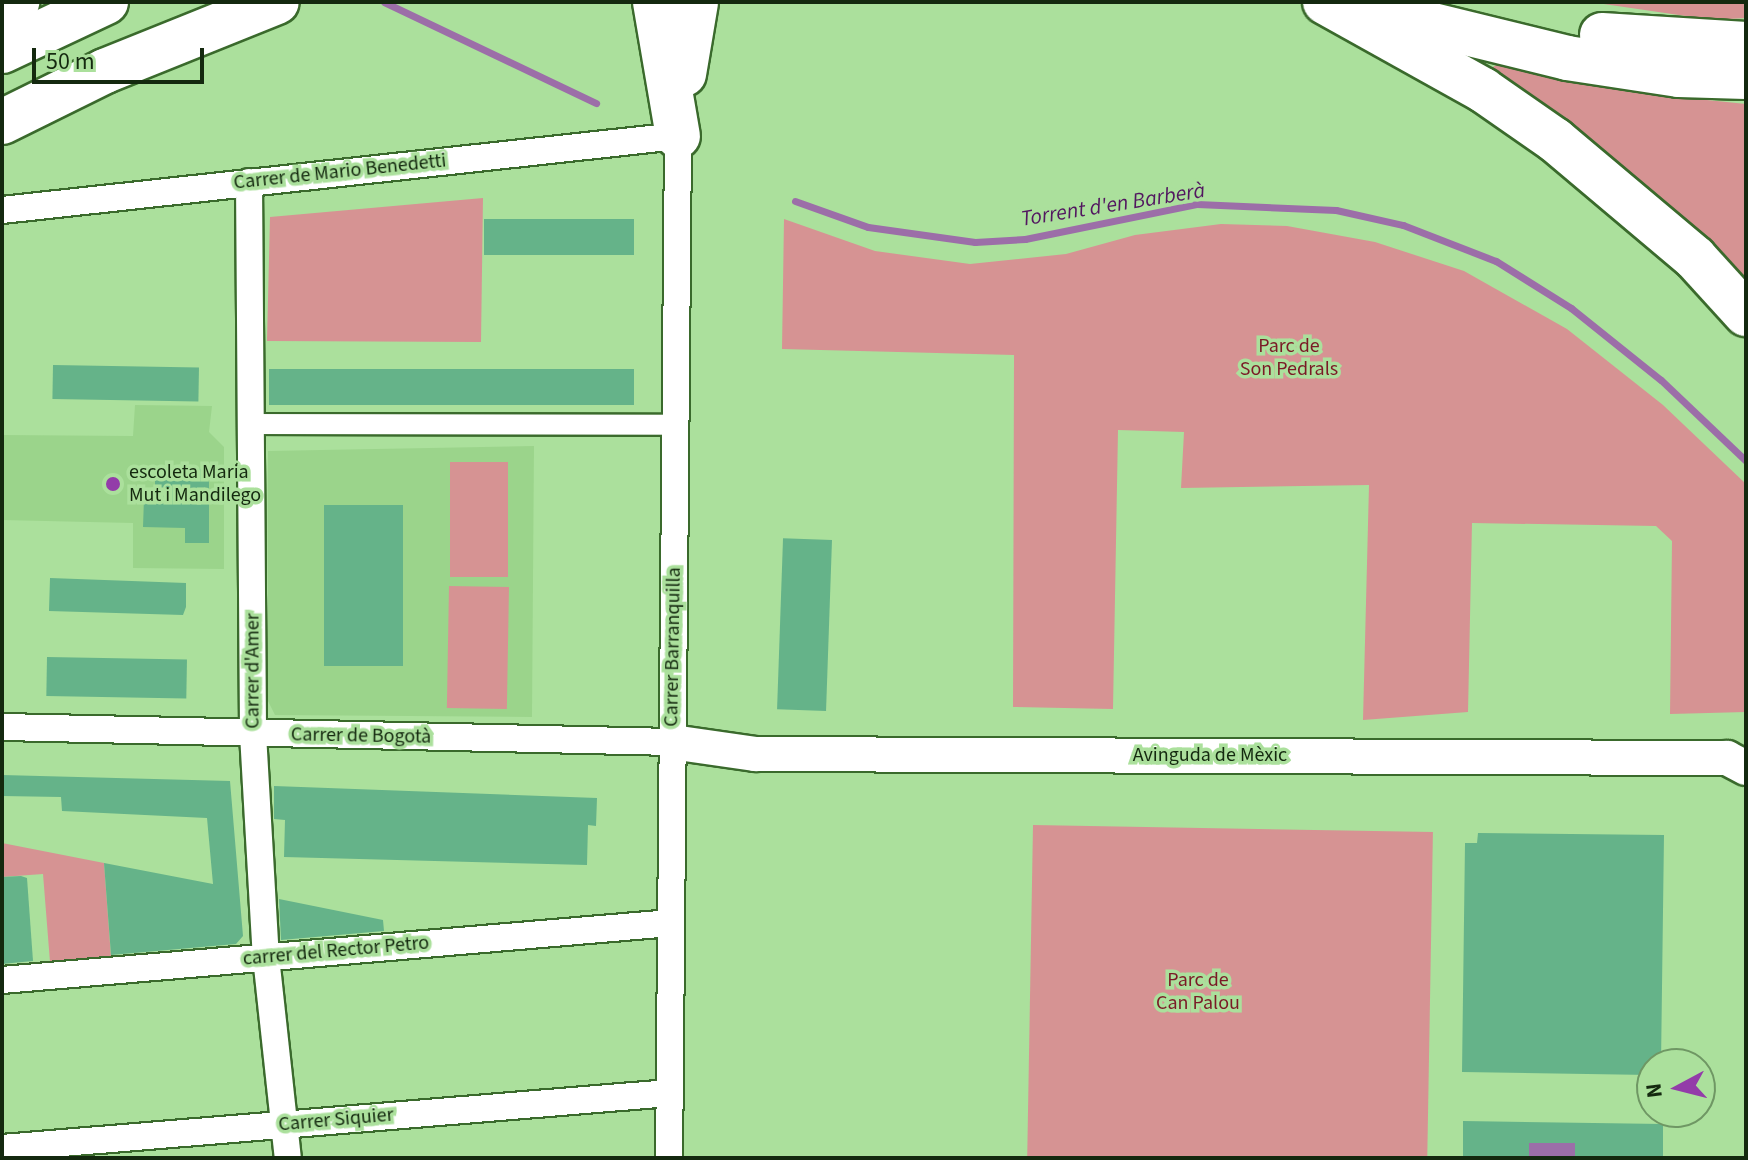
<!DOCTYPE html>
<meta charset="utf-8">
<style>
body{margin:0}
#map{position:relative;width:1748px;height:1160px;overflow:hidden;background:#abe09c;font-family:"Source Sans 3",sans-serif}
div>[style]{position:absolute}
.built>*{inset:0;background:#9bd48b}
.green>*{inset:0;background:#d69393;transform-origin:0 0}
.water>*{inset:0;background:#9c6ea8;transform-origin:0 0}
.stream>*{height:7px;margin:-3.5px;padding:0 3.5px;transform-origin:3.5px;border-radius:3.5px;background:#9c6ea8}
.building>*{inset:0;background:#65b389;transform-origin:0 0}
.roads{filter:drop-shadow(2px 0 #3a6a2c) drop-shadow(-2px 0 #3a6a2c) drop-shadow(0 2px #3a6a2c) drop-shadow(0 -2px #3a6a2c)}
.pedestrian>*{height:20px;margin:-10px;padding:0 10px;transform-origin:10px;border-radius:10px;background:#fff}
.minor>*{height:26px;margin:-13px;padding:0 13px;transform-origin:13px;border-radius:13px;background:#fff}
.tertiary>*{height:34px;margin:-17px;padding:0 17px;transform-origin:17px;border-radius:17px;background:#fff}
.trunk>*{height:44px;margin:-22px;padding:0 22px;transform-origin:22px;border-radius:22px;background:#fff}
.motorway>*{height:44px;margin:-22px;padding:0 22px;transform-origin:22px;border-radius:22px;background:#fff}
.dots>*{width:22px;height:22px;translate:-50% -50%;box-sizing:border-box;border:4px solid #abe09c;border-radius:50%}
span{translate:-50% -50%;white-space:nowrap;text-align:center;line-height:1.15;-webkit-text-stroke:7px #abe09c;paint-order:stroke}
.street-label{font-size:20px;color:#14290f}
.park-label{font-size:20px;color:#7a1a26}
.poi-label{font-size:20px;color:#14290f}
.left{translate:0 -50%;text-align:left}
.water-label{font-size:22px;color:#521760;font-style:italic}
.frame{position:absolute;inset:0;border:4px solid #14290f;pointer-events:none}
.north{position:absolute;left:1636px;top:1048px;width:80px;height:80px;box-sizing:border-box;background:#abe09c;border:2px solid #6f9764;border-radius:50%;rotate:263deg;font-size:22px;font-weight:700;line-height:32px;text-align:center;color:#14290f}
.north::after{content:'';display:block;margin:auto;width:28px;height:36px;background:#933ca9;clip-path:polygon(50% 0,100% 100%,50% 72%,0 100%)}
.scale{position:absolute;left:32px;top:48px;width:172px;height:36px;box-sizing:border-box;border:4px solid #14290f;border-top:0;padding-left:10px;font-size:24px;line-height:28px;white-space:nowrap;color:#14290f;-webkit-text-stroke:6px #abe09c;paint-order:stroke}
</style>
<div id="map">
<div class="built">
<div style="clip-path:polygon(135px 405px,212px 406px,209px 432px,224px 447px,224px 569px,133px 568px,133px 523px,2px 520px,2px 435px,133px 436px)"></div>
<div style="clip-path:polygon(534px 446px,532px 717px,275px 715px,268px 701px,268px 451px)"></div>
</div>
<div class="green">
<div style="clip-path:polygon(1590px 2px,1746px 2px,1746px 18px,1713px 20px)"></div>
<div style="clip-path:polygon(1498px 64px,1629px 92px,1746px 104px,1746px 292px,1488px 70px)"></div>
<div style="clip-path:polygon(483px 198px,481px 342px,267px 341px,270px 217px)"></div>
<div style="clip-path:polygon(784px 219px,875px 251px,970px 264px,1066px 254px,1135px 235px,1221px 224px,1287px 226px,1375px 242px,1464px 271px,1567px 329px,1663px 405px,1746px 484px,1746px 712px,1670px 714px,1672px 541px,1656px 526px,1472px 523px,1468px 712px,1363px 720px,1369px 485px,1181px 488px,1184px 432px,1118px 430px,1113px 709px,1013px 707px,1014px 355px,782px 349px)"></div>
<div style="left:450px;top:462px;width:58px;height:115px"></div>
<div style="left:449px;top:586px;width:60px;height:122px;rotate:1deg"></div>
<div style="left:1033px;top:825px;width:400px;height:333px;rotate:1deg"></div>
<div style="clip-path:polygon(2px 843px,104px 863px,111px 957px,50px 962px,43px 874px,2px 877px)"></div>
</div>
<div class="water">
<div style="left:1529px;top:1143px;width:46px;height:15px"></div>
</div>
<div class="stream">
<div style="left:384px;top:2px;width:235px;rotate:25.5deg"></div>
<div style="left:795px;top:201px;width:77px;rotate:19.6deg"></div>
<div style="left:868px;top:227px;width:108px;rotate:8deg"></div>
<div style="left:975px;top:242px;width:50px;rotate:-3.4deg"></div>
<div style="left:1025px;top:239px;width:176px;rotate:-11.5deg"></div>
<div style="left:1197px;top:204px;width:139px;rotate:2.5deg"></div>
<div style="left:1336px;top:210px;width:69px;rotate:12.6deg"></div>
<div style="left:1403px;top:225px;width:100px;rotate:21.2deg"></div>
<div style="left:1496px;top:261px;width:89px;rotate:32.1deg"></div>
<div style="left:1571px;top:308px;width:115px;rotate:38.7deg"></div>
<div style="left:1661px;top:380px;width:117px;rotate:43.6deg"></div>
</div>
<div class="building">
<div style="left:484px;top:219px;width:150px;height:36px"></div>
<div style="left:53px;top:365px;width:146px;height:34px;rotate:1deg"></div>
<div style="left:269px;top:369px;width:365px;height:36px"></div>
<div style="clip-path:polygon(155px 468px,209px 469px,209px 543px,185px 543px,185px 528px,143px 527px,144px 498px,155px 498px)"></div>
<div style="left:324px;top:505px;width:79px;height:161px"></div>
<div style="left:832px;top:540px;width:171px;height:49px;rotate:92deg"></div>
<div style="clip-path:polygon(50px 578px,186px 583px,186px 607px,183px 615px,49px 611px)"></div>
<div style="left:47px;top:657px;width:140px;height:39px;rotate:1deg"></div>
<div style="clip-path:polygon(2px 775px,230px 781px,243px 936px,236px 944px,111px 955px,104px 863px,213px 884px,207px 818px,62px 811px,61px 797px,2px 796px)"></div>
<div style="clip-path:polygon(274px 786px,597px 798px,596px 826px,588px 825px,587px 865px,284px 857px,285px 820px,274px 819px)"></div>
<div style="clip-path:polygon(1478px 833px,1664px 835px,1661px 1064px,1650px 1064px,1650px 1075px,1462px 1072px,1465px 843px,1477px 843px)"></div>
<div style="clip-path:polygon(21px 876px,27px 878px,33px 961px,2px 964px,2px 877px)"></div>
<div style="clip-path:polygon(279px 899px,383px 920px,384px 931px,281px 940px)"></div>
<div style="clip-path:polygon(1463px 1121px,1663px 1124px,1663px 1158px,1575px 1158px,1575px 1143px,1529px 1143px,1529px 1158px,1463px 1158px)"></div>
</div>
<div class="roads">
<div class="pedestrian">
<div style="left:252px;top:424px;width:423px;rotate:0.1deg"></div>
</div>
<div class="minor">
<div style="left:249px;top:182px;width:552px;rotate:89.58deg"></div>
<div style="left:253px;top:734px;width:223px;rotate:86.7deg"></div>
<div style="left:266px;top:957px;width:202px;rotate:83.8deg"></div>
<div style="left:2px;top:210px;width:680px;rotate:-6.25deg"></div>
<div style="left:678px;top:136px;width:1022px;rotate:90.5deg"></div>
<div style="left:2px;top:727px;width:670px;rotate:1.28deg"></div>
<div style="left:2px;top:980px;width:671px;rotate:-4.87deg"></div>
<div style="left:2px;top:1148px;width:669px;rotate:-4.71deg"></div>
</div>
<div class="tertiary">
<div style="left:672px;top:742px;width:84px;rotate:8.2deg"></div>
<div style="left:755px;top:754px;width:972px;rotate:0.24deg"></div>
<div style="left:1727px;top:758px;width:21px;rotate:28deg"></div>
</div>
<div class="trunk">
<div style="left:2px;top:9px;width:17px;rotate:-25deg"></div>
</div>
<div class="motorway">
<div style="left:655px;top:2px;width:136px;rotate:80.3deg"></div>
<div style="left:1325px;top:2px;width:181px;rotate:29.1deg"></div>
<div style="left:1483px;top:90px;width:88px;rotate:34.8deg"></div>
<div style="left:1555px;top:140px;width:183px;rotate:40.1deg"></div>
<div style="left:1695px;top:258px;width:76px;rotate:47.7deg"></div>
<div style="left:1372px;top:10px;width:201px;rotate:13.8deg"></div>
<div style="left:1567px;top:58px;width:113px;rotate:8.6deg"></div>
<div style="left:1679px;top:75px;width:67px;rotate:1.7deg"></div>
<div style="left:1602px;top:35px;width:144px;rotate:3.6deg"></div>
<div style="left:2px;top:51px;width:115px;rotate:-25.2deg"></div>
<div style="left:684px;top:74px;width:73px;rotate:-80.5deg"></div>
<div style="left:2px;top:122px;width:115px;rotate:-26.3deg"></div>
<div style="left:105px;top:71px;width:185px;rotate:-21.9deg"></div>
</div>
</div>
<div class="dots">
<div style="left:113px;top:484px;background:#933ca9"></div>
</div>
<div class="street-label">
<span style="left:340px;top:172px;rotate:-6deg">Carrer de Mario Benedetti</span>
<span style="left:673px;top:647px;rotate:-89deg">Carrer Barranquilla</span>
<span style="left:253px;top:671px;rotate:-90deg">Carrer d'Amer</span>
<span style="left:361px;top:736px;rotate:1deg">Carrer de Bogotà</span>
<span style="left:1210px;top:755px">Avinguda de Mèxic</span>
<span style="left:336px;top:951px;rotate:-5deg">carrer del Rector Petro</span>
<span style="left:336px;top:1120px;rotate:-5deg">Carrer Siquier</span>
</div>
<div class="park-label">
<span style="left:1289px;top:358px">Parc de<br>Son Pedrals</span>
<span style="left:1198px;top:992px">Parc de<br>Can Palou</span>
</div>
<div class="poi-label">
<span class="left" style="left:129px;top:484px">escoleta Maria<br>Mut i Mandilego</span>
</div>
<div class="water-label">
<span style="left:1113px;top:205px;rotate:-9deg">Torrent d'en Barberà</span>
</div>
<div class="frame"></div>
<div class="north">N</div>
<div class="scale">50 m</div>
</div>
